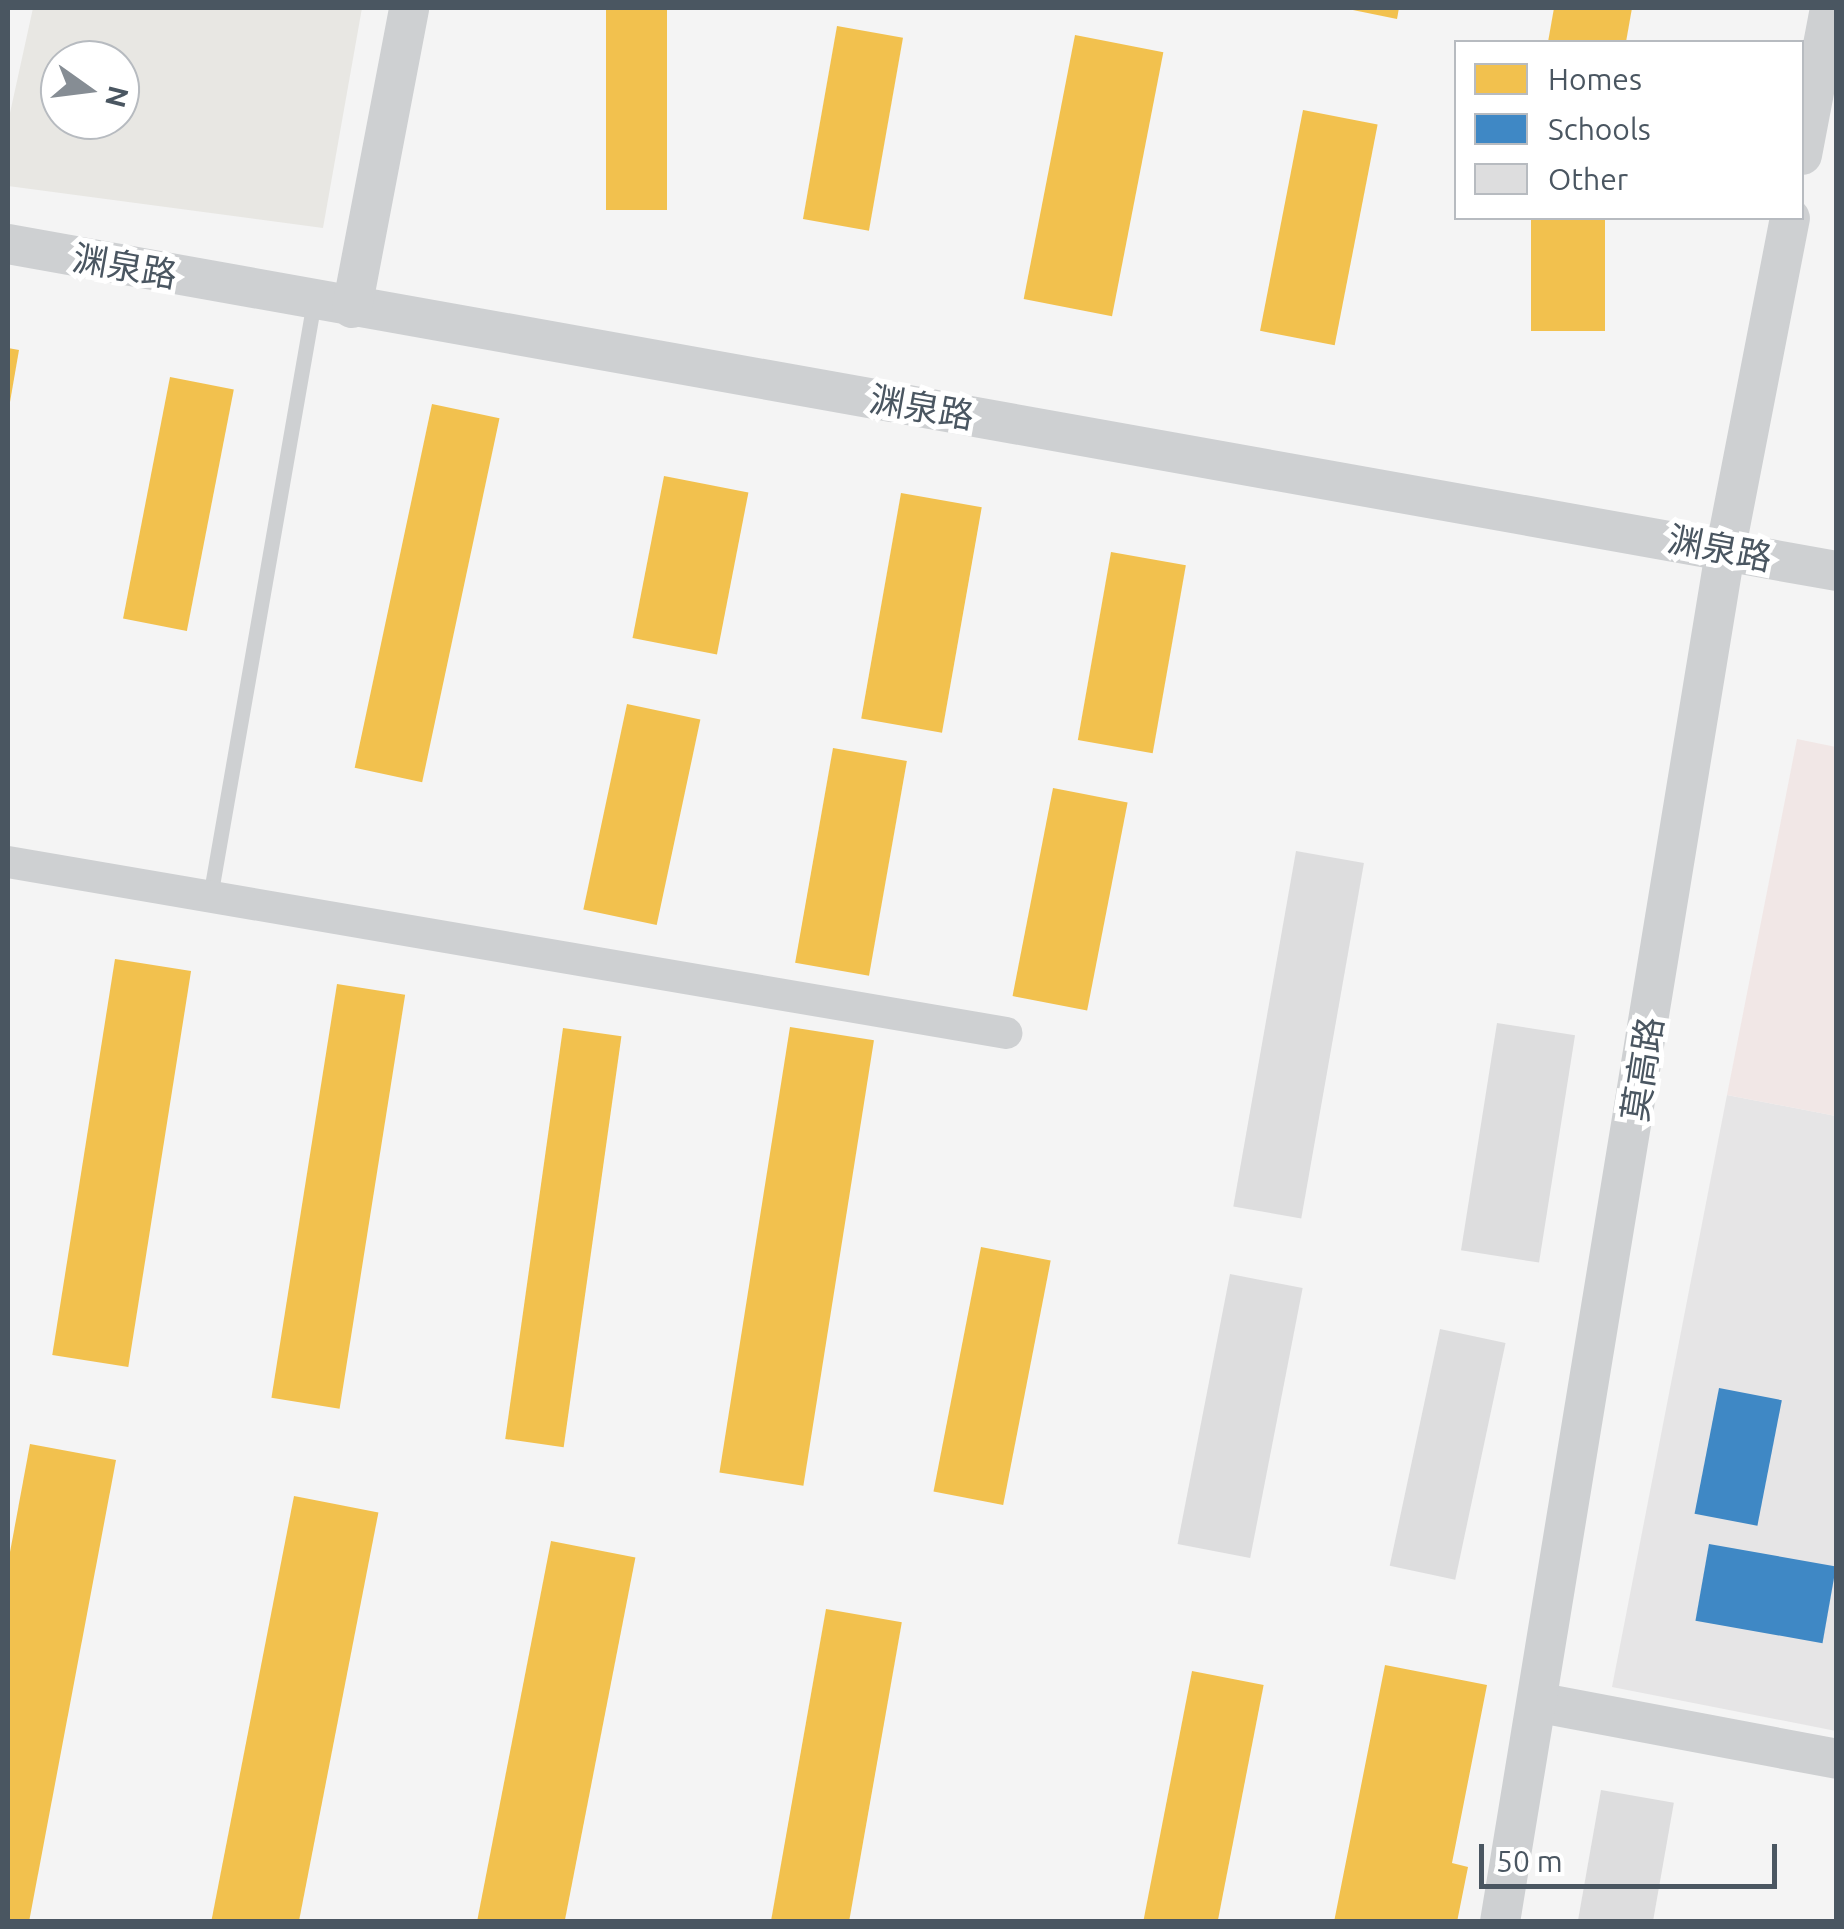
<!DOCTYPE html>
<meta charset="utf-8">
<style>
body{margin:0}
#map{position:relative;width:1844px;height:1929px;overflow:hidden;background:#f4f4f4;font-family:Ubuntu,"Noto Sans SC",sans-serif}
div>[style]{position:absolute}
.commercial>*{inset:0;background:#e8e7e3}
.education>*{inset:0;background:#e6e5e6}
.medical>*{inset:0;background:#f1e7e6}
.homes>*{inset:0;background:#f2c14e;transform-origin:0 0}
.schools>*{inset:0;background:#3f88c5;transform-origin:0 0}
.building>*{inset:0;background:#ddddde;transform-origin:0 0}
.service>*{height:15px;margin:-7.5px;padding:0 7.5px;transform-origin:7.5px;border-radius:7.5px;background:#ced0d2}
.minor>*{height:32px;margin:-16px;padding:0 16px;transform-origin:16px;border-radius:16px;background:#ced0d2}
.tertiary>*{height:40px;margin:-20px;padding:0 20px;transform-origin:20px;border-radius:20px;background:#ced0d2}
span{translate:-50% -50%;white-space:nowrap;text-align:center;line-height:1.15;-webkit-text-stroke:10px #fff;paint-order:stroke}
.street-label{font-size:35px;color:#4a5661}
.frame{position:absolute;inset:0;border:10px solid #4a5661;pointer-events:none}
.legend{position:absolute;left:1454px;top:40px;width:350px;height:180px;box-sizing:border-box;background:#fff;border:2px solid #b7bbc0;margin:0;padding:12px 18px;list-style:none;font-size:30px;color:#4a5661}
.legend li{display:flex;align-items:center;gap:20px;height:50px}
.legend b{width:50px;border:2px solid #b7bbc0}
.north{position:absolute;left:40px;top:40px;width:100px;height:100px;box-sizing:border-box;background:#fff;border:2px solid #b7bbc0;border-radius:50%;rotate:104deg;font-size:28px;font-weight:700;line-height:40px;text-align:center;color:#4a5661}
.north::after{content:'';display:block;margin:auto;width:35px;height:45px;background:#868d94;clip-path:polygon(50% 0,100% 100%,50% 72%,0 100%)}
.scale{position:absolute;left:1479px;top:1844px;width:298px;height:45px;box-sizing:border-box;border:5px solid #4a5661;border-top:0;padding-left:12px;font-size:30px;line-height:35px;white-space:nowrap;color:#4a5661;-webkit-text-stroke:8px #fff;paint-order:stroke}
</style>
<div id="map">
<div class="commercial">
<div style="clip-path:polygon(evenodd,33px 8px,362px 8px,323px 228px,8px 186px,8px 122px,33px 8px,60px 60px,120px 60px,120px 120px,60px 120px,60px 60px)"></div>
</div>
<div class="education">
<div style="clip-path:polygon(1727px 1095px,1836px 1116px,1836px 1731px,1612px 1687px)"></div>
</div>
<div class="medical">
<div style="clip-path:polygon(1797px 739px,1836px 747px,1836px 1116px,1727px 1095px)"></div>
</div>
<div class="homes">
<div style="left:606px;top:8px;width:61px;height:202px"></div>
<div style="clip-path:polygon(1343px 8px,1399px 8px,1397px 19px)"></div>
<div style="clip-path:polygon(1554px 8px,1632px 8px,1626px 42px,1548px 42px)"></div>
<div style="left:837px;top:26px;width:67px;height:196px;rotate:10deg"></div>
<div style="left:1075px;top:35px;width:90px;height:269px;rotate:11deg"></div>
<div style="left:1303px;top:110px;width:76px;height:225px;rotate:11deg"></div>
<div style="left:1531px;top:218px;width:74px;height:113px"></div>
<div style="clip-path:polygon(8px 348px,19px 350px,10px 402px,8px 402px)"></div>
<div style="left:170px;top:377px;width:65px;height:246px;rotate:11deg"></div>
<div style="left:432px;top:404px;width:69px;height:372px;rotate:12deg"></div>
<div style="left:664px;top:476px;width:86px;height:165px;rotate:11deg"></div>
<div style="left:901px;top:493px;width:82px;height:229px;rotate:10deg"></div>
<div style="left:1111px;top:552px;width:76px;height:191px;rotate:10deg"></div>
<div style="left:627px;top:704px;width:75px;height:210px;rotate:12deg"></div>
<div style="left:833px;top:748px;width:75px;height:218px;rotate:10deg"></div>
<div style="left:1053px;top:788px;width:76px;height:212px;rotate:11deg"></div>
<div style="left:115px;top:959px;width:77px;height:401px;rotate:9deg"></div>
<div style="left:337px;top:984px;width:69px;height:419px;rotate:9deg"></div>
<div style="left:790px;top:1027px;width:85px;height:451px;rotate:9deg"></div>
<div style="left:563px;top:1028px;width:59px;height:415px;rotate:8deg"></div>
<div style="left:981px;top:1247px;width:71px;height:249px;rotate:11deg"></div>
<div style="clip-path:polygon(30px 1444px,116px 1460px,29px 1922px,8px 1922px,8px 1563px)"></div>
<div style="left:294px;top:1496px;width:86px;height:433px;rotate:11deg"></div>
<div style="left:551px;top:1541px;width:86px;height:387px;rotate:11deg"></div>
<div style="left:826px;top:1609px;width:77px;height:318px;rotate:10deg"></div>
<div style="clip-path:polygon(1385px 1665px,1487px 1685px,1452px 1863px,1468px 1867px,1457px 1922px,1334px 1922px)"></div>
<div style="left:1192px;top:1671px;width:73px;height:255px;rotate:11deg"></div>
</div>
<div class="schools">
<div style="left:1719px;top:1388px;width:64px;height:128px;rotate:11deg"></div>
<div style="left:1709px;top:1544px;width:129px;height:78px;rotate:10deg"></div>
</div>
<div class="building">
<div style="left:1296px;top:851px;width:69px;height:361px;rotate:10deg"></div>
<div style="left:1497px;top:1023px;width:79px;height:230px;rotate:9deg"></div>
<div style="left:1230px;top:1274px;width:74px;height:275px;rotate:11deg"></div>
<div style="left:1440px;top:1329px;width:67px;height:242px;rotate:12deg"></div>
<div style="left:1601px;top:1790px;width:74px;height:134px;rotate:10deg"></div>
</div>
<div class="service">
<div style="left:210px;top:897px;width:605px;rotate:-80.1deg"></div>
</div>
<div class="minor">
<div style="left:8px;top:862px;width:1013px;rotate:9.72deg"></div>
</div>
<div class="tertiary">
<div style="left:1802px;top:155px;width:150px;rotate:-79.2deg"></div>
<div style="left:8px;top:244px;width:1857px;rotate:10.14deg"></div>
<div style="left:352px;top:308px;width:305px;rotate:-79.2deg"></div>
<div style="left:1541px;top:1703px;width:300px;rotate:10.7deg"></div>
<div style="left:1500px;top:1922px;width:1393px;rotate:-80.67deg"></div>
<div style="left:1726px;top:547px;width:335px;rotate:-79deg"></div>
</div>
<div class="street-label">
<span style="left:125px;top:266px;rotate:10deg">渊泉路</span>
<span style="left:922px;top:407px;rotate:10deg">渊泉路</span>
<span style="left:1720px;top:548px;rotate:11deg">渊泉路</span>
<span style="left:1642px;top:1069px;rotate:-81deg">莫高路</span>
</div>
<div class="frame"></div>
<ul class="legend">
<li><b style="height:28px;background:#f2c14e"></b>Homes</li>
<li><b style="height:28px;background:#3f88c5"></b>Schools</li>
<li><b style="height:28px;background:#ddddde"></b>Other</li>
</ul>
<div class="north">N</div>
<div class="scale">50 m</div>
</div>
